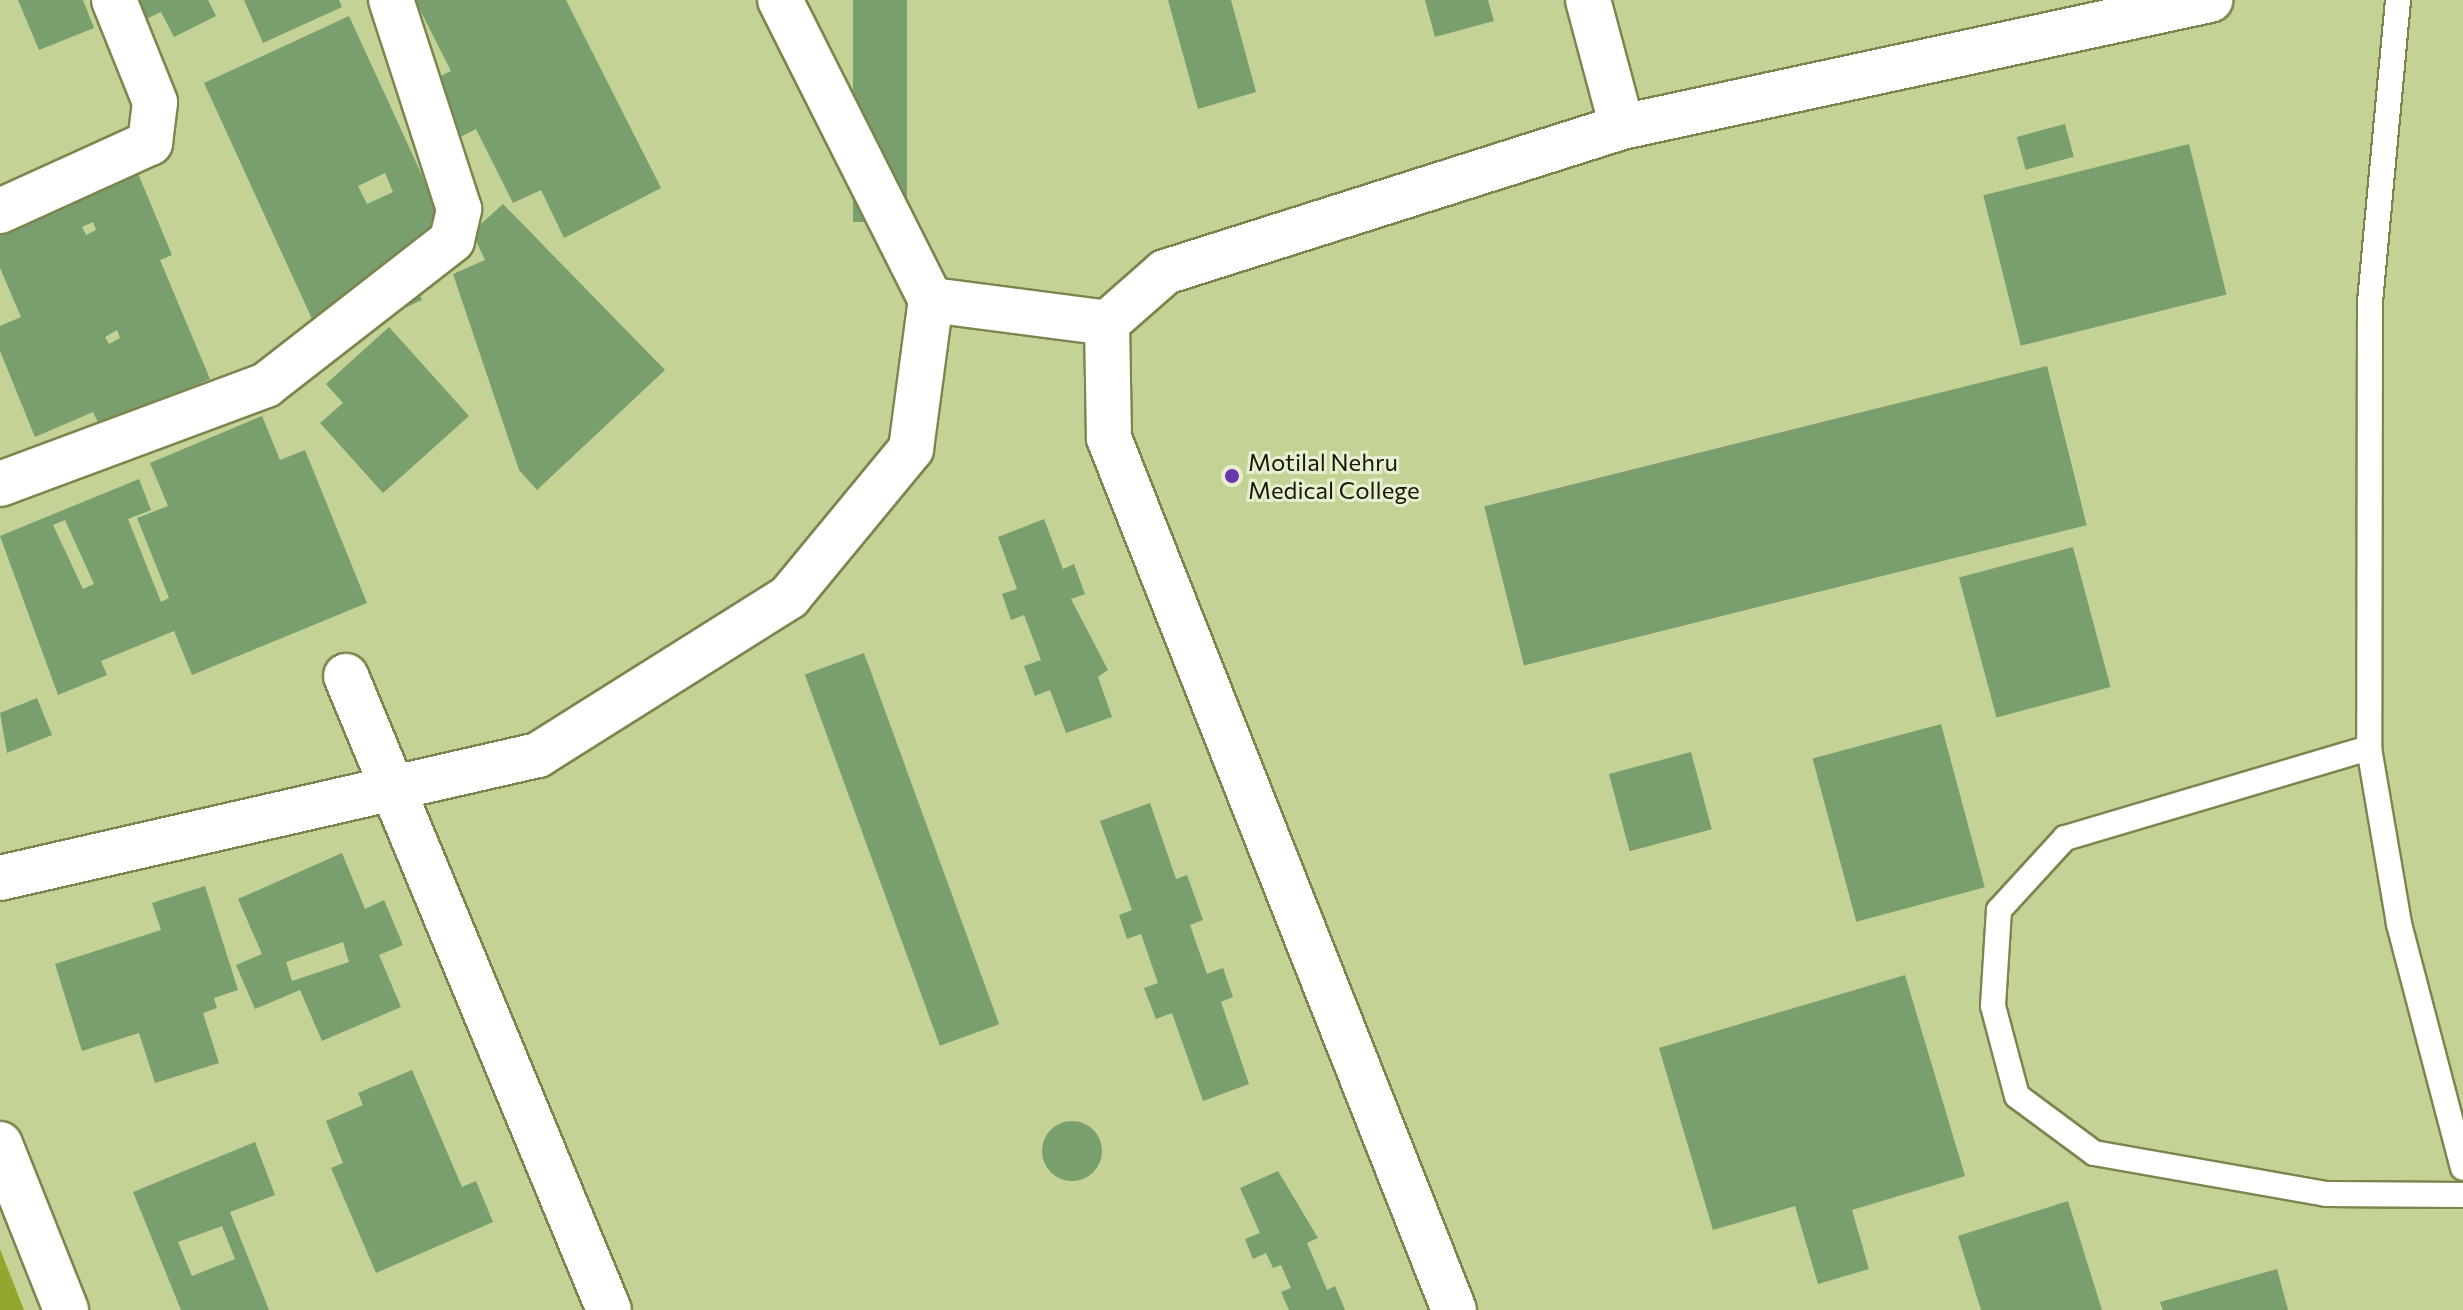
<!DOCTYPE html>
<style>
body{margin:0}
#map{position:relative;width:2463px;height:1310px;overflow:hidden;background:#c4d296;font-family:Commissioner,sans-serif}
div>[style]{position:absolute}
.green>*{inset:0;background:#93a72f}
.building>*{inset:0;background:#7a9f6f;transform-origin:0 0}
.round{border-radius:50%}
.roads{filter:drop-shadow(2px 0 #7b864e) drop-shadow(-2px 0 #7b864e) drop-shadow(0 2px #7b864e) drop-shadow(0 -2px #7b864e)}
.service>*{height:24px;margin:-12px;padding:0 12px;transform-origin:12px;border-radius:12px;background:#fff}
.minor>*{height:44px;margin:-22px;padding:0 22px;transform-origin:22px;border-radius:22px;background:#fff}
.tertiary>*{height:44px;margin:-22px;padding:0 22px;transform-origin:22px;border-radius:22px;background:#fff}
.dots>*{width:22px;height:22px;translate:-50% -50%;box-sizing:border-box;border:4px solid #e7efd1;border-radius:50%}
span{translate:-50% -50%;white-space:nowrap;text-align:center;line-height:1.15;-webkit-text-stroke:6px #e7efd1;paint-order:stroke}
.poi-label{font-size:24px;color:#161a04}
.left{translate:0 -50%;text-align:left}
</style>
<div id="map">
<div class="green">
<div style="clip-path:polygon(0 1249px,24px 1310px,0 1310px)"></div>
</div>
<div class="building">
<div style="clip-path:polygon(18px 0,83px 0,94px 28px,39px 50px)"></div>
<div style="clip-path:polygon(116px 0,208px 0,216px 16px,174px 37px,161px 12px,127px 28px)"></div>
<div style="clip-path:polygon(244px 0,339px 0,342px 7px,263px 43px)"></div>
<div style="clip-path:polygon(415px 0,566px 0,661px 188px,564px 238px,541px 190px,513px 203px,476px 129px,443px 146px,414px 89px,451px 71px)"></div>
<div style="left:853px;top:0;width:54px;height:222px"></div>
<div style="clip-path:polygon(1168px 0,1231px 0,1256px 92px,1198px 109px)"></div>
<div style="clip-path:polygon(1425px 0,1488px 0,1494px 21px,1435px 37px)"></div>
<div style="clip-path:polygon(evenodd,349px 16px,448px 232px,402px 255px,422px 300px,324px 345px,204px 83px,349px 16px,385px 173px,393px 192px,367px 204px,358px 186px,385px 173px)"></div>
<div style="left:2065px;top:124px;width:34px;height:50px;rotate:75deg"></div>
<div style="left:2189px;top:144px;width:155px;height:212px;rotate:76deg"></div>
<div style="clip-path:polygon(evenodd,129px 152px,172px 255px,160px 260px,210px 379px,100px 426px,93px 412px,35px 437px,0 351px,0 326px,21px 317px,0 268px,0 206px,129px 152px,93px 222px,96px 230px,86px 235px,82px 227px,93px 222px,129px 152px,117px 330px,120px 338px,109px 344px,105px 337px,117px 330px)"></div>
<div style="clip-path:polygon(503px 204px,665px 370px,537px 490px,519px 470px,453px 274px,485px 260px,472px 232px)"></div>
<div style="clip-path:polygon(389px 327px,469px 416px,383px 493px,320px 423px,343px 403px,326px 384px)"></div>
<div style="left:2047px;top:366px;width:164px;height:580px;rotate:76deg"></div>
<div style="clip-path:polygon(evenodd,262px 416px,280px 460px,305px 450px,367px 603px,192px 675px,174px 631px,101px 661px,107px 675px,58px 695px,0 536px,139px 479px,151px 510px,128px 519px,161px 602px,169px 598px,137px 518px,168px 506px,150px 463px,262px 416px,65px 520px,94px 584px,83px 589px,53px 525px,65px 520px)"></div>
<div style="clip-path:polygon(1044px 519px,1063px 569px,1074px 564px,1085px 594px,1071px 599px,1108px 670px,1098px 677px,1112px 717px,1066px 733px,1050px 690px,1035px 696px,1024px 666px,1041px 660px,1024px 615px,1011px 620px,1002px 594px,1017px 589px,998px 537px)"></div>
<div style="left:2073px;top:547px;width:145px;height:118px;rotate:75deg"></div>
<div style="left:864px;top:653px;width:395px;height:63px;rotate:70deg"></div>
<div style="clip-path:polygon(37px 698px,52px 735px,7px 753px,0 713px)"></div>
<div style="left:1941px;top:724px;width:169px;height:133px;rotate:75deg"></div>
<div style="left:1691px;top:752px;width:80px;height:85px;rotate:75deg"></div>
<div style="clip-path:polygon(1150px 803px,1176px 879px,1187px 875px,1203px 920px,1190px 925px,1207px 974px,1223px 968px,1233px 997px,1221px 1002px,1249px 1084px,1203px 1101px,1172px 1013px,1156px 1019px,1144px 988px,1158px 983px,1141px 934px,1127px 939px,1119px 915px,1132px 910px,1100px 821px)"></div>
<div style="clip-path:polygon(evenodd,342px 853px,365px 909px,384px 900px,403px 945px,379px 955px,401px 1007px,322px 1041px,300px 990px,255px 1009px,236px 965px,262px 954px,238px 899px,342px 853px,343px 942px,349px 962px,292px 981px,286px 962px,343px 942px)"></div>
<div style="clip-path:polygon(205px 886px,238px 990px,214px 998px,217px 1008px,203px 1013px,219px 1063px,155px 1083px,139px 1033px,82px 1051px,55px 964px,161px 930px,152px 903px)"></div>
<div style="clip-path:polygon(1905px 975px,1965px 1176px,1852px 1210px,1869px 1269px,1818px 1284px,1795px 1206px,1713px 1230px,1659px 1048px)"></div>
<div style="clip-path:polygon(412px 1070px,462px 1187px,476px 1181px,493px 1222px,376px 1273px,331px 1168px,343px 1163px,326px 1121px,363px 1105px,358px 1093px)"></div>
<div class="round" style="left:1042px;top:1121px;width:60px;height:60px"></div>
<div style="clip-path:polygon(evenodd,255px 1142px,275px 1195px,230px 1212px,269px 1310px,181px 1310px,133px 1192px,255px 1142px,222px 1226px,235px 1259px,192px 1276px,178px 1242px,222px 1226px)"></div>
<div style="clip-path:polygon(1278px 1171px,1318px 1238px,1307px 1243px,1327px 1290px,1335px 1286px,1345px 1310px,1289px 1310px,1281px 1292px,1291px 1288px,1281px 1265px,1273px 1268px,1266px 1253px,1253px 1259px,1245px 1239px,1260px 1233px,1240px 1188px)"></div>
<div style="clip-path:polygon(2068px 1201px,2102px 1310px,1981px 1310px,1958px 1236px)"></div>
<div style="clip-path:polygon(2277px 1269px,2288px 1310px,2163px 1310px,2160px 1302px)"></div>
</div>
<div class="roads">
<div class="service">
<div style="left:2398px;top:0;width:305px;rotate:95.3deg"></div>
<div style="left:2370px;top:304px;width:444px;rotate:90.1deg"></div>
<div style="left:2369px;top:748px;width:179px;rotate:80.3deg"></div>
<div style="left:2399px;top:924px;width:252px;rotate:75.3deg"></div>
<div style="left:2369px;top:748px;width:317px;rotate:163.5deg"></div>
<div style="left:2065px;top:838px;width:98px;rotate:132.5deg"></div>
<div style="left:1999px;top:910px;width:96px;rotate:93.6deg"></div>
<div style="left:1993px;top:1006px;width:93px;rotate:75.1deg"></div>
<div style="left:2017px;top:1096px;width:96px;rotate:36.5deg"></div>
<div style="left:2094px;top:1153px;width:236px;rotate:10deg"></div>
<div style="left:2326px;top:1194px;width:137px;rotate:0.4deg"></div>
</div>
<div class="minor">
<div style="left:780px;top:0;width:336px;rotate:63.3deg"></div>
<div style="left:931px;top:300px;width:177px;rotate:7.4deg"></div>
<div style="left:1588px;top:0;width:131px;rotate:75deg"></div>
<div style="left:0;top:211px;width:165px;rotate:-24.4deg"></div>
<div style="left:150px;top:143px;width:41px;rotate:-83deg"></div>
<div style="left:155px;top:102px;width:110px;rotate:-111.9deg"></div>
<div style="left:0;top:484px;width:284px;rotate:-20.4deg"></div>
<div style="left:266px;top:385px;width:236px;rotate:-37.9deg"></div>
<div style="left:452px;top:240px;width:32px;rotate:-77deg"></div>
<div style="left:459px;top:209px;width:220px;rotate:-108deg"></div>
<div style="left:346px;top:676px;width:686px;rotate:67.47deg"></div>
<div style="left:0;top:878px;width:552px;rotate:-12.88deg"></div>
<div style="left:538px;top:755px;width:297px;rotate:-32.2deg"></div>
<div style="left:789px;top:597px;width:192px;rotate:-50.5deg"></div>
<div style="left:911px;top:449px;width:150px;rotate:-82.4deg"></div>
<div style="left:1454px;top:1310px;width:938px;rotate:-111.59deg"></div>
<div style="left:1109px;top:438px;width:115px;rotate:-91deg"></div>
<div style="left:1107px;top:323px;width:77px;rotate:-41.3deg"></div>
<div style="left:1165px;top:272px;width:479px;rotate:-17.6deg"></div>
<div style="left:1622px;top:127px;width:602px;rotate:-12.19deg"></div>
</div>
<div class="tertiary">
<div style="left:0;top:1144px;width:179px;rotate:68.3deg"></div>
</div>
</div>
<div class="dots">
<div style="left:1232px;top:476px;background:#6937ae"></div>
</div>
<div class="poi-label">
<span class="left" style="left:1248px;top:476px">Motilal Nehru<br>Medical College</span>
</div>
</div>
